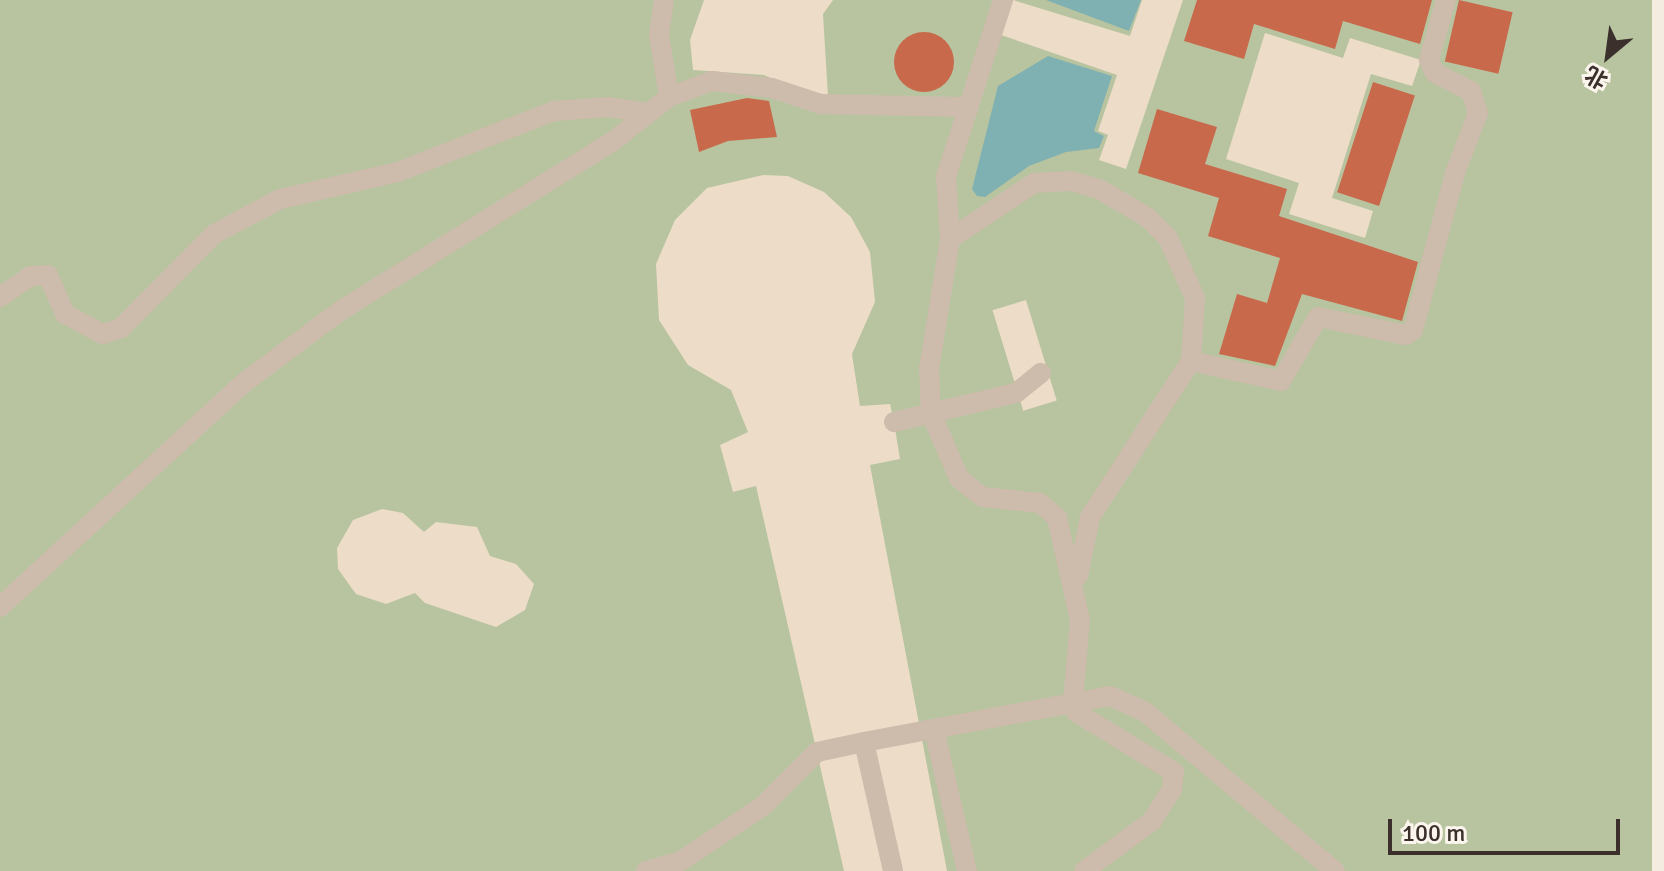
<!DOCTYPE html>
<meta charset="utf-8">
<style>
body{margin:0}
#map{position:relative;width:1664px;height:871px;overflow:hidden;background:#f4ebe1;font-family:Signika,"Noto Sans SC",sans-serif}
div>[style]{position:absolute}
.green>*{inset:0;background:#b8c4a0;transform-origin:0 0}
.plaza>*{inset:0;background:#ecdcc8;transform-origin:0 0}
.water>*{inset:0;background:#7fb0b2}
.building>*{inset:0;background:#c8694b;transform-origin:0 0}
.round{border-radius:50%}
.minor>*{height:20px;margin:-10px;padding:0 10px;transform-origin:10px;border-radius:10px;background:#cdbbac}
span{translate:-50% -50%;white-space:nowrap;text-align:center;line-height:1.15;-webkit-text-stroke:6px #fbf5ee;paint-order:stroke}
.north{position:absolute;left:1568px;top:16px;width:80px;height:80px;-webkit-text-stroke:6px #fbf5ee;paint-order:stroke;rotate:209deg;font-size:22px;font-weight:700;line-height:32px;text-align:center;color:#3b302b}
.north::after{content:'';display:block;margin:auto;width:28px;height:36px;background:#3b302b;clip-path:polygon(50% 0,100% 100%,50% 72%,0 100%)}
.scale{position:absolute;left:1388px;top:819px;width:232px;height:36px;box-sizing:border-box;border:4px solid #3b302b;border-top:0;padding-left:10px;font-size:24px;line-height:28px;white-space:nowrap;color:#3b302b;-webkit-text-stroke:6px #fbf5ee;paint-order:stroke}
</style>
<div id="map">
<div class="green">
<div style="left:0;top:0;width:1652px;height:871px"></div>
</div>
<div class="plaza">
<div style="clip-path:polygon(704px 0,833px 0,823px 14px,828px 96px,809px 95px,764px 75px,693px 70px,690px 40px)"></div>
<div style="clip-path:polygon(1013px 0,1130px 36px,1142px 0,1183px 0,1126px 169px,1099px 160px,1108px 135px,1098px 131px,1117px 75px,1001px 35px)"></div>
<div style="clip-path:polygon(1265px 33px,1343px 58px,1350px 38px,1421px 60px,1412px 86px,1371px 74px,1332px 198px,1373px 211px,1365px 238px,1289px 214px,1299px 183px,1226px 159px)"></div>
<div style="clip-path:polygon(763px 175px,788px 176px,824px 192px,851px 217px,870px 252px,875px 302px,852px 354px,860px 406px,890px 404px,894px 422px,900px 459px,870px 465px,947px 871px,844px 871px,756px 486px,733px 492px,720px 445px,748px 432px,731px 390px,688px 365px,659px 320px,656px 264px,675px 220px,707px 188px)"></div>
<div style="left:1026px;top:300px;width:105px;height:35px;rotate:73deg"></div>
<div style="clip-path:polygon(382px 509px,403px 513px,424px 532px,436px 522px,477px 527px,490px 556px,516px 564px,534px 584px,525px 610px,496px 627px,425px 603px,415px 593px,386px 604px,356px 594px,338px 569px,337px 548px,353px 520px)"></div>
</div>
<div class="water">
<div style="clip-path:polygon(1046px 0,1141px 0,1129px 31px)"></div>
<div style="clip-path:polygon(1048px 56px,1112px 76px,1094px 131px,1104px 136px,1099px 148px,1066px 152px,1029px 166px,985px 197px,977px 196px,972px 189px,998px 86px)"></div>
</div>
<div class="building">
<div style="clip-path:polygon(1197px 0,1432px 0,1420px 44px,1343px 21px,1335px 49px,1254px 24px,1244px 59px,1184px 41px)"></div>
<div style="left:1459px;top:0;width:55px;height:63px;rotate:13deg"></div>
<div class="round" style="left:894px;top:32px;width:60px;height:60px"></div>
<div style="left:1373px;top:82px;width:44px;height:116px;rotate:18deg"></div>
<div style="clip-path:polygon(747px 98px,769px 101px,777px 137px,728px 141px,699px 152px,690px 110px)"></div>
<div style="clip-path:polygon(1157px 109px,1217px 127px,1205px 164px,1287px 189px,1279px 216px,1418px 262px,1402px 321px,1302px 294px,1275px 366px,1219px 354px,1237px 294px,1267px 303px,1280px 258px,1208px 236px,1219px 198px,1138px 173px)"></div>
</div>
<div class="minor">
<div style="left:1003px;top:0;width:185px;rotate:107.9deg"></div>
<div style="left:946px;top:176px;width:63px;rotate:86.4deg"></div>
<div style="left:950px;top:239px;width:131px;rotate:99.2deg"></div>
<div style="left:929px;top:368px;width:45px;rotate:87.5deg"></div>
<div style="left:931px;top:413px;width:71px;rotate:66.7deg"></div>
<div style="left:959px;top:478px;width:17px;rotate:40deg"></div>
<div style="left:972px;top:489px;width:14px;rotate:36deg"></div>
<div style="left:983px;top:497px;width:57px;rotate:6deg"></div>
<div style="left:1040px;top:503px;width:23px;rotate:41deg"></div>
<div style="left:1057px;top:518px;width:105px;rotate:77.3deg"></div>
<div style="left:1080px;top:620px;width:81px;rotate:94.9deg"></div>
<div style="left:1073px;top:701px;width:11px;rotate:75deg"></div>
<div style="left:1076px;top:712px;width:115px;rotate:31.5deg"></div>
<div style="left:1174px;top:772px;width:17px;rotate:97deg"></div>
<div style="left:1172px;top:789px;width:38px;rotate:122deg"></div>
<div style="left:1152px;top:821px;width:84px;rotate:143.7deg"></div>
<div style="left:669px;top:97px;width:46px;rotate:-20.4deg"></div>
<div style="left:712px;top:81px;width:60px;rotate:6.7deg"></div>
<div style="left:772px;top:88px;width:52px;rotate:18.1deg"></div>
<div style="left:821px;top:104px;width:143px;rotate:1.2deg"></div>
<div style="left:950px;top:239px;width:101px;rotate:-33.7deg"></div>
<div style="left:1034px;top:183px;width:37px;rotate:-3deg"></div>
<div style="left:1071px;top:181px;width:29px;rotate:16deg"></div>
<div style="left:1099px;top:189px;width:56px;rotate:30.3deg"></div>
<div style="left:1147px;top:217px;width:30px;rotate:45deg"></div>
<div style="left:1168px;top:238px;width:66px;rotate:65.8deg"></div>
<div style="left:1195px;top:298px;width:63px;rotate:93.6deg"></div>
<div style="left:1191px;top:361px;width:186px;rotate:122.9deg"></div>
<div style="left:1090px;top:517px;width:60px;rotate:101.5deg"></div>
<div style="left:0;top:297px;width:37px;rotate:-34deg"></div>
<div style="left:31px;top:276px;width:17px;rotate:-3deg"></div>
<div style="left:48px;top:275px;width:43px;rotate:66.4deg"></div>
<div style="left:65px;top:314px;width:43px;rotate:27.8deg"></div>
<div style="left:103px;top:334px;width:19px;rotate:-18deg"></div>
<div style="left:121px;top:328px;width:132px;rotate:-45.3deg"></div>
<div style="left:214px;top:234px;width:75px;rotate:-27.9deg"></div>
<div style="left:280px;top:199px;width:121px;rotate:-12.9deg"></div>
<div style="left:398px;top:172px;width:168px;rotate:-21.4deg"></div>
<div style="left:554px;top:111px;width:54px;rotate:-4.2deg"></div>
<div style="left:608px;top:107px;width:40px;rotate:8.5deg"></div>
<div style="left:1191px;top:361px;width:92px;rotate:12.5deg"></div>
<div style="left:1281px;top:381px;width:74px;rotate:-60deg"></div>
<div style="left:1318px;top:317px;width:90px;rotate:11.6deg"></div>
<div style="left:1406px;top:335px;width:9px;rotate:-36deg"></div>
<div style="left:1413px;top:330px;width:163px;rotate:-75deg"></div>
<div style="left:1455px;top:173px;width:64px;rotate:-69deg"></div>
<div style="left:1478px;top:113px;width:23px;rotate:-108deg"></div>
<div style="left:1471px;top:91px;width:40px;rotate:-153.4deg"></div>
<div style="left:1435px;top:73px;width:14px;rotate:-115deg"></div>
<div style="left:1429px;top:60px;width:62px;rotate:-74.2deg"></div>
<div style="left:894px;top:422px;width:125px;rotate:-13.4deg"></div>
<div style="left:1016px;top:393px;width:32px;rotate:-39deg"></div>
<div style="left:0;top:607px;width:333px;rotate:-42.6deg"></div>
<div style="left:245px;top:382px;width:119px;rotate:-36.8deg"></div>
<div style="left:340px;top:311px;width:320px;rotate:-31.9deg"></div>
<div style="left:612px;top:142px;width:73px;rotate:-38.3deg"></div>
<div style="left:669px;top:97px;width:63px;rotate:-99.2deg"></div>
<div style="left:659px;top:35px;width:35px;rotate:-82deg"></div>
<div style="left:934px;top:729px;width:146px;rotate:76.9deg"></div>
<div style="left:864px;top:742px;width:250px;rotate:-10.6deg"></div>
<div style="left:1110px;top:696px;width:37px;rotate:24deg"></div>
<div style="left:1144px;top:711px;width:249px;rotate:40deg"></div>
<div style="left:646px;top:871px;width:36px;rotate:-16deg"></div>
<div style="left:681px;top:861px;width:99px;rotate:-33.9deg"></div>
<div style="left:763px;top:806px;width:76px;rotate:-45deg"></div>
<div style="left:817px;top:752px;width:48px;rotate:-12deg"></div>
<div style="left:864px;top:742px;width:132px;rotate:77.3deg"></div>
</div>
<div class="north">北</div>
<div class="scale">100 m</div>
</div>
